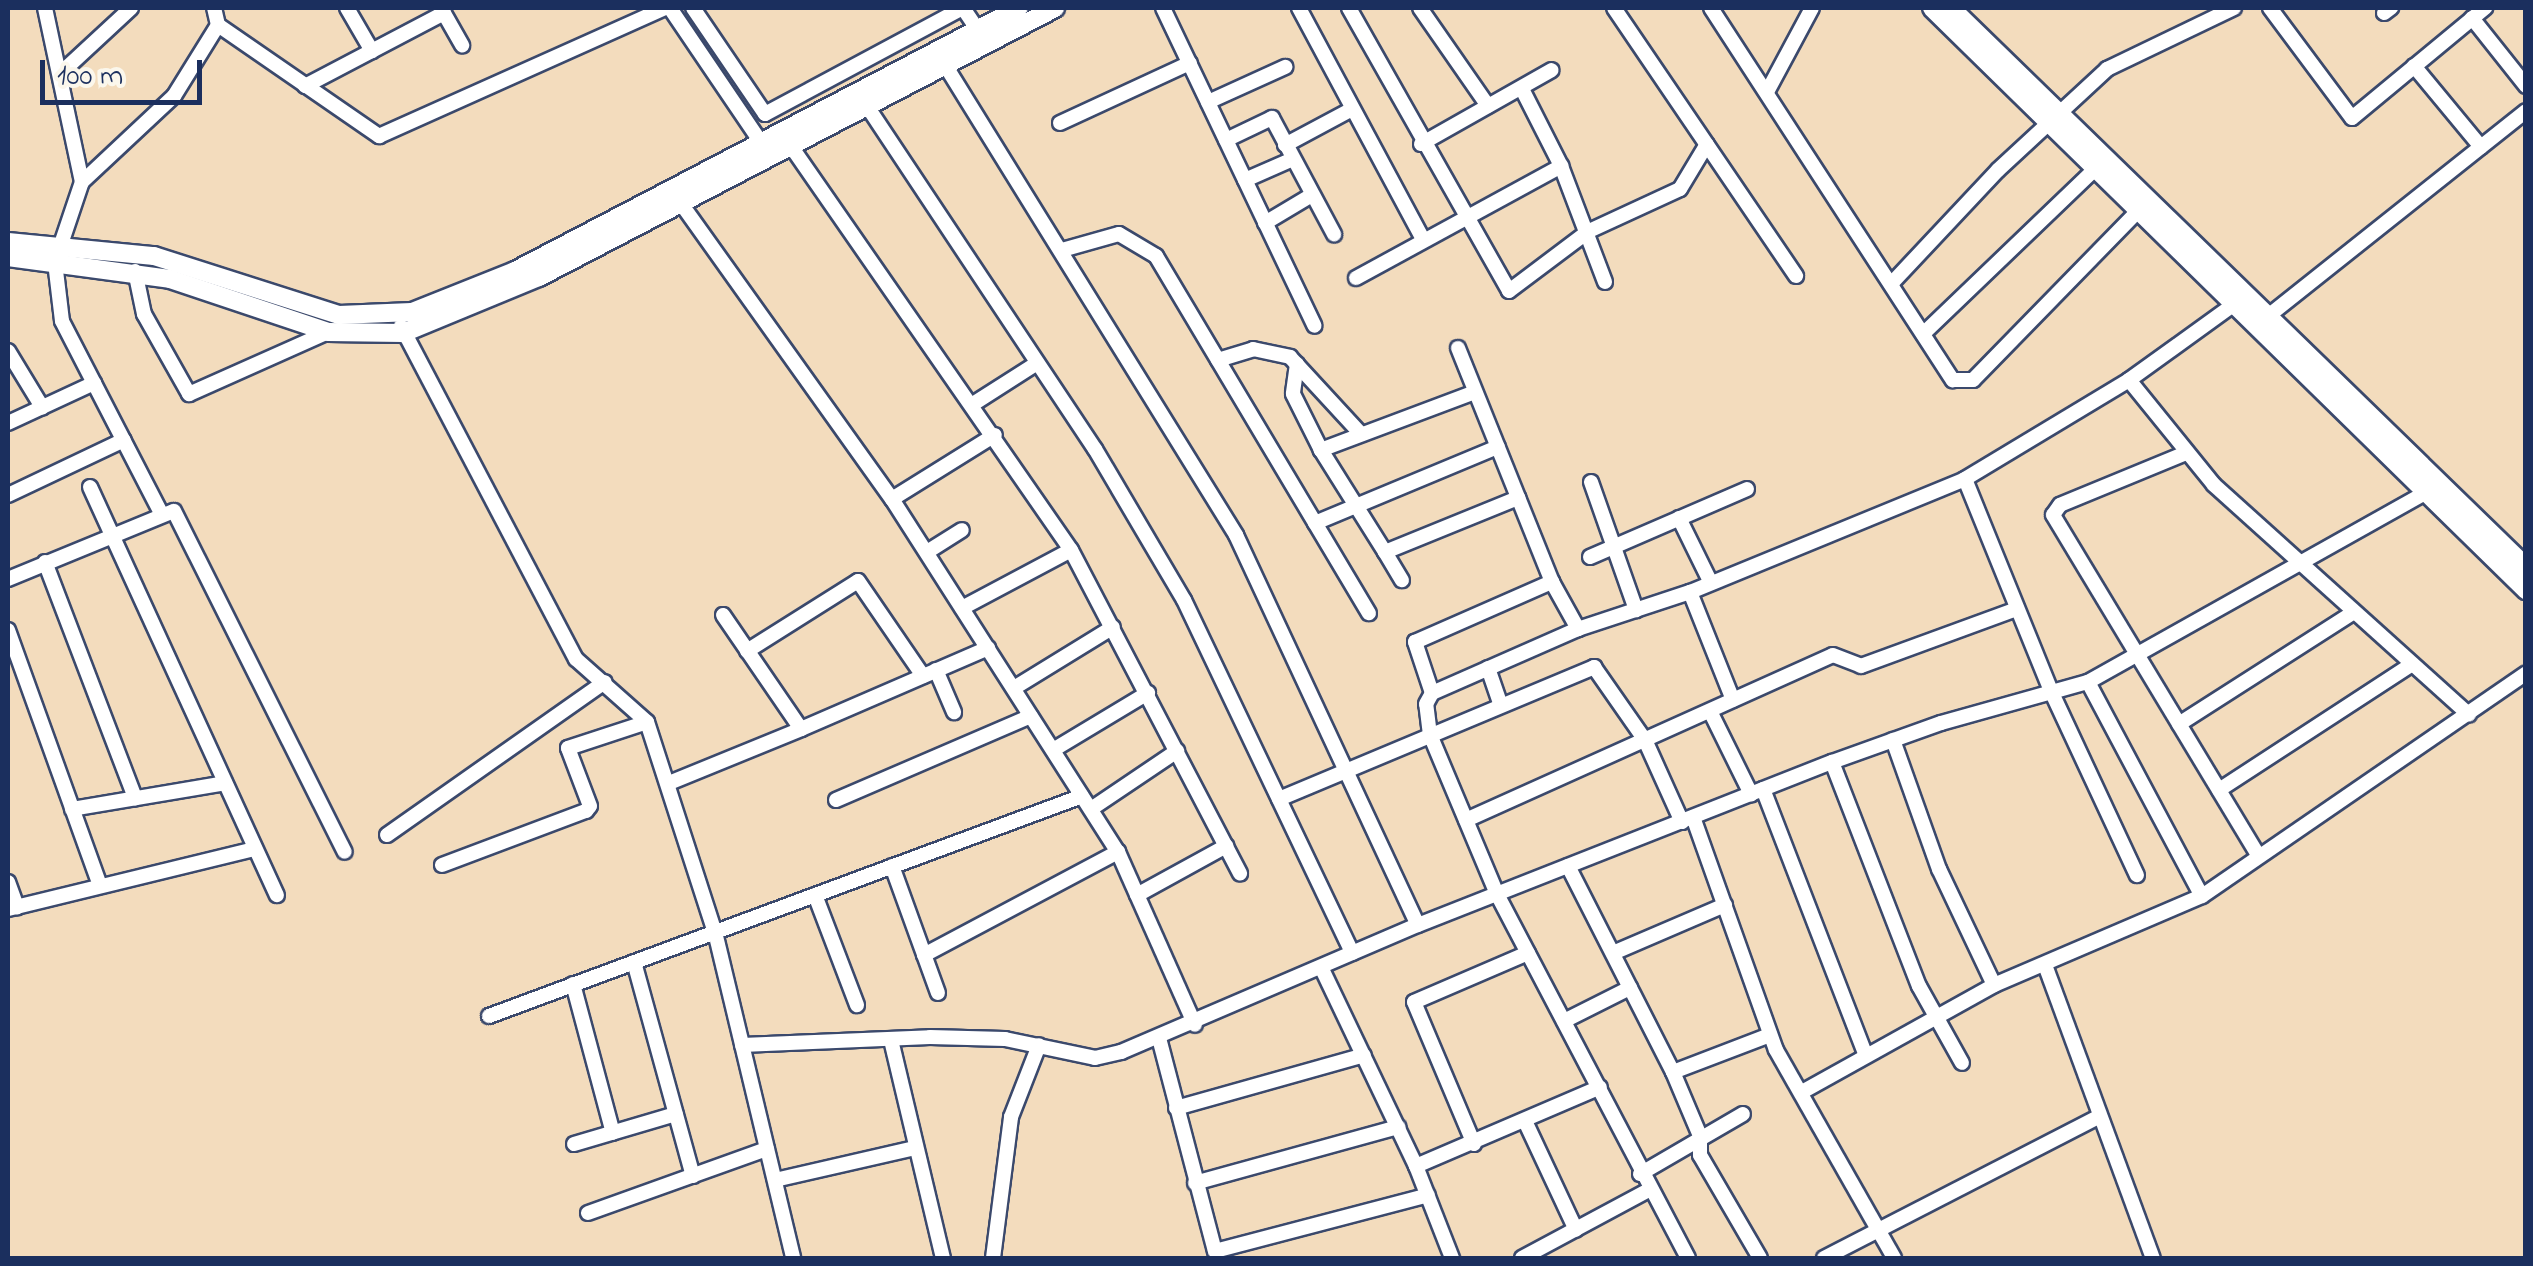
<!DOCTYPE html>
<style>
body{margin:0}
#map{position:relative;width:2533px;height:1266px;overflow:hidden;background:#f3dcbd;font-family:"Indie Flower",sans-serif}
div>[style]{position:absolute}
.roads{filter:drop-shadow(2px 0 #3b496c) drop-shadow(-2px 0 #3b496c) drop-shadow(0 2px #3b496c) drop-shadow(0 -2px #3b496c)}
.minor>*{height:14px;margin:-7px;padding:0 7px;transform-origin:7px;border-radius:7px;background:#fff}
.major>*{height:18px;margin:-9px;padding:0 9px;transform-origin:9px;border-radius:9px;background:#fff}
span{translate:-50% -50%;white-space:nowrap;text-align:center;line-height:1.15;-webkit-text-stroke:8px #fbf7ec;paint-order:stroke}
.frame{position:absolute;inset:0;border:10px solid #1b2f5e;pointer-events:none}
.scale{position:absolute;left:40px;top:60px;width:162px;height:45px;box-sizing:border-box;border:5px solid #1b2f5e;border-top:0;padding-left:12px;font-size:30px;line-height:35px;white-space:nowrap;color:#1b2f5e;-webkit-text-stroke:8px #fbf7ec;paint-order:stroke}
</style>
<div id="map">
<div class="roads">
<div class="minor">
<div style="left:45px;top:8px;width:178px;rotate:78deg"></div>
<div style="left:347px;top:8px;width:50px;rotate:59.8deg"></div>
<div style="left:441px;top:8px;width:43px;rotate:60.4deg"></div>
<div style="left:670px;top:8px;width:171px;rotate:55.9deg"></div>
<div style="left:693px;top:8px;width:128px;rotate:55.8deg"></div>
<div style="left:765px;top:114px;width:225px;rotate:-28.2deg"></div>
<div style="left:963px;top:8px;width:25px;rotate:56deg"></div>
<div style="left:1163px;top:8px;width:352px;rotate:64.5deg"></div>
<div style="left:1299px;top:8px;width:262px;rotate:61.8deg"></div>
<div style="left:1349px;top:8px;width:325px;rotate:60.5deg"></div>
<div style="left:1509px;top:291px;width:100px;rotate:-36.9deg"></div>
<div style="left:1589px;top:231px;width:100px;rotate:-24.8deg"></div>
<div style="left:1680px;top:189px;width:52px;rotate:-59deg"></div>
<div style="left:1420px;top:8px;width:119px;rotate:55.2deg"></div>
<div style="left:1614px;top:8px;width:324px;rotate:55.8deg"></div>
<div style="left:1711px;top:8px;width:444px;rotate:57deg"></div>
<div style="left:1953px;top:380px;width:20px"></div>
<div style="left:1973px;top:380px;width:236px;rotate:-45.7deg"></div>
<div style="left:2270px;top:8px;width:137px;rotate:53.3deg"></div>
<div style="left:2352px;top:118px;width:173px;rotate:-39.6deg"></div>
<div style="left:2384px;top:13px;width:9px;rotate:-36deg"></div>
<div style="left:2472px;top:18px;width:87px;rotate:51.5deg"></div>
<div style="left:218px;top:25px;width:196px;rotate:34.6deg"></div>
<div style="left:379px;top:136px;width:313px;rotate:-24.1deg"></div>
<div style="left:942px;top:60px;width:559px;rotate:58.24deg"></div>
<div style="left:1236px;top:535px;width:430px;rotate:65deg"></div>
<div style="left:2414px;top:66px;width:105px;rotate:50.4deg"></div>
<div style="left:62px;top:72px;width:94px;rotate:-42.8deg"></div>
<div style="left:305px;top:86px;width:157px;rotate:-27.7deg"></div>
<div style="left:1522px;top:89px;width:86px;rotate:63.1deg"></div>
<div style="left:1561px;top:166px;width:124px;rotate:69.2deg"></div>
<div style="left:1767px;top:92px;width:95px;rotate:-61.8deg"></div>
<div style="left:1208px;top:102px;width:85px;rotate:-24.4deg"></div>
<div style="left:867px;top:106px;width:412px;rotate:56.4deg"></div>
<div style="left:1095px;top:449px;width:175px;rotate:59.5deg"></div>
<div style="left:1184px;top:600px;width:391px;rotate:64.5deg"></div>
<div style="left:1060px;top:123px;width:143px;rotate:-24.8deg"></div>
<div style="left:786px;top:139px;width:500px;rotate:55.26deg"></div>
<div style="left:1071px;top:550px;width:365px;rotate:62.4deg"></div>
<div style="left:1226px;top:140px;width:51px;rotate:-25.6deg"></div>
<div style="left:1272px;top:118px;width:132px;rotate:61.9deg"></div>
<div style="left:1421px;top:144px;width:150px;rotate:-29.5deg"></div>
<div style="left:1285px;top:145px;width:76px;rotate:-28.2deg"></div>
<div style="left:1245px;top:180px;width:52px;rotate:-23.6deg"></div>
<div style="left:680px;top:202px;width:365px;rotate:54.5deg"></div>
<div style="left:892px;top:499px;width:419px;rotate:57.4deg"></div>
<div style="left:1118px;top:852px;width:189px;rotate:66deg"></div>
<div style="left:1265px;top:223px;width:55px;rotate:-30.8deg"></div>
<div style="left:1062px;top:250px;width:59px;rotate:-15.7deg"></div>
<div style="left:1119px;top:234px;width:43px;rotate:30.7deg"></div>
<div style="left:1156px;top:256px;width:416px;rotate:59.2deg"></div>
<div style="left:135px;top:271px;width:44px;rotate:78.2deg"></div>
<div style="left:144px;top:314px;width:92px;rotate:60.6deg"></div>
<div style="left:189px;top:394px;width:152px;rotate:-24deg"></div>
<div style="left:1356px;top:278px;width:234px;rotate:-28.6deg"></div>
<div style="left:1891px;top:284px;width:156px;rotate:-46.8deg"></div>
<div style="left:1998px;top:170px;width:149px;rotate:-42.8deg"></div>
<div style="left:2107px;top:69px;width:141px;rotate:-25.7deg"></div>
<div style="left:2267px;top:317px;width:331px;rotate:-38.5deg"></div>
<div style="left:401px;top:326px;width:376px;rotate:62.3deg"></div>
<div style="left:576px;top:659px;width:95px;rotate:41.6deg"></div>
<div style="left:647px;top:722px;width:221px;rotate:72.1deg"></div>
<div style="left:715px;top:932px;width:335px;rotate:76.5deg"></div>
<div style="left:1923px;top:334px;width:238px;rotate:-43.8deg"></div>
<div style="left:1458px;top:348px;width:252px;rotate:68.1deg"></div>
<div style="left:1552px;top:582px;width:54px;rotate:61deg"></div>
<div style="left:8px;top:351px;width:66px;rotate:58.7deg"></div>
<div style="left:1218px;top:360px;width:37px;rotate:-17deg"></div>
<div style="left:1253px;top:349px;width:38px;rotate:12deg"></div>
<div style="left:1290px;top:357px;width:105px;rotate:47.3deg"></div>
<div style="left:1297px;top:364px;width:30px;rotate:98deg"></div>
<div style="left:1293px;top:394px;width:63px;rotate:63.4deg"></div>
<div style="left:2129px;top:380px;width:135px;rotate:51deg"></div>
<div style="left:2214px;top:485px;width:343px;rotate:42deg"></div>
<div style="left:1475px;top:392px;width:165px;rotate:159.4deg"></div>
<div style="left:1321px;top:450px;width:120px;rotate:57.9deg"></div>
<div style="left:1385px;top:552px;width:144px;rotate:-22.1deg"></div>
<div style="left:973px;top:404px;width:76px;rotate:-32.6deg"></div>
<div style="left:8px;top:423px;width:95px;rotate:-24.9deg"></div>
<div style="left:2186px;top:453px;width:136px;rotate:157.6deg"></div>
<div style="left:2060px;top:505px;width:12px;rotate:125deg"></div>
<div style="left:2053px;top:515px;width:398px;rotate:58.9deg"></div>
<div style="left:1965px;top:479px;width:231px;rotate:67.9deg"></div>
<div style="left:2052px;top:693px;width:201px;rotate:65deg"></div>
<div style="left:1591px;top:482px;width:136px;rotate:70.6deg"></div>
<div style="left:90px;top:487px;width:449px;rotate:65.4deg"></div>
<div style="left:8px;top:495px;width:128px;rotate:-25.4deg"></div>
<div style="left:892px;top:499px;width:121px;rotate:-31.9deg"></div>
<div style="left:160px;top:511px;width:214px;rotate:-117.3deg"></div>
<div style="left:62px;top:321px;width:59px;rotate:-96.8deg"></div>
<div style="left:55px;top:262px;width:84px;rotate:-71.4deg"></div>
<div style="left:82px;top:182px;width:126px;rotate:-43.1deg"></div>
<div style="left:174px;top:96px;width:84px;rotate:-58.2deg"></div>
<div style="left:218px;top:25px;width:17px;rotate:-103deg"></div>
<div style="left:1679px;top:518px;width:72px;rotate:63.8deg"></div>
<div style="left:1315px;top:523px;width:198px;rotate:-22.6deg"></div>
<div style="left:927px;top:552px;width:41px;rotate:-32.2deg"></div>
<div style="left:1385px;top:552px;width:33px;rotate:59deg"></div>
<div style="left:1590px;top:557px;width:171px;rotate:-23.4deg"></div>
<div style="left:45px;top:562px;width:253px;rotate:69.1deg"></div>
<div style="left:8px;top:579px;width:179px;rotate:-22.3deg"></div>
<div style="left:174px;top:511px;width:381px;rotate:63.4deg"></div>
<div style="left:1690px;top:592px;width:116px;rotate:68.3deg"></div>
<div style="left:962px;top:608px;width:123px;rotate:-28deg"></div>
<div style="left:723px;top:615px;width:138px;rotate:55.6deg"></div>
<div style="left:801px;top:729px;width:204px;rotate:-23.4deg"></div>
<div style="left:8px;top:630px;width:272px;rotate:70.2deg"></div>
<div style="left:747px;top:651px;width:131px;rotate:-32.2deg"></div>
<div style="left:858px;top:581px;width:115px;rotate:55.6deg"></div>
<div style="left:1488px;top:668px;width:39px;rotate:71deg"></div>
<div style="left:936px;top:670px;width:46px;rotate:66.8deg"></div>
<div style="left:2088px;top:682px;width:242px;rotate:62deg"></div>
<div style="left:1014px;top:688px;width:116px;rotate:-31.6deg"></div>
<div style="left:1432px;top:693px;width:54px;rotate:-108.4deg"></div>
<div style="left:1415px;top:642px;width:150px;rotate:-23.7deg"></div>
<div style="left:1710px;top:711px;width:93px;rotate:63.7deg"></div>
<div style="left:2179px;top:724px;width:208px;rotate:-32.6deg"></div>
<div style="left:1893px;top:740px;width:137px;rotate:70.4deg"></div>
<div style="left:1939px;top:869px;width:128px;rotate:64.6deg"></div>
<div style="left:1053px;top:750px;width:111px;rotate:-31deg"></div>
<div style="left:1832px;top:762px;width:240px;rotate:68.8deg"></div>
<div style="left:1919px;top:986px;width:88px;rotate:60.8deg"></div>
<div style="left:669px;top:783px;width:143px;rotate:-22.2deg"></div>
<div style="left:1763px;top:789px;width:283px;rotate:68.9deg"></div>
<div style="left:2219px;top:790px;width:230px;rotate:-33.1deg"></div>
<div style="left:1279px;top:799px;width:342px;rotate:-22.7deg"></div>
<div style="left:1594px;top:667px;width:89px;rotate:55.1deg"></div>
<div style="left:1645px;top:740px;width:90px;rotate:65.7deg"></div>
<div style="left:836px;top:800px;width:212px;rotate:-23.3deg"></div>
<div style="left:72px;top:809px;width:155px;rotate:-9.6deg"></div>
<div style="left:1091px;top:809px;width:104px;rotate:-34deg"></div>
<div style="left:1693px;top:817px;width:247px;rotate:70.4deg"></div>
<div style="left:1776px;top:1050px;width:239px;rotate:60.4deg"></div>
<div style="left:1466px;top:820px;width:402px;rotate:-24.2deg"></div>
<div style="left:1833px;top:655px;width:30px;rotate:21deg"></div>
<div style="left:1861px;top:666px;width:166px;rotate:-20.1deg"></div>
<div style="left:387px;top:835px;width:266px;rotate:-35.1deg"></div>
<div style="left:442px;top:865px;width:154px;rotate:-20.6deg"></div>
<div style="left:586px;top:811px;width:6px;rotate:-51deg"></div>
<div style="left:590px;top:806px;width:62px;rotate:-110.8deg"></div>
<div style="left:568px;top:748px;width:83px;rotate:-18.2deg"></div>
<div style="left:892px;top:866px;width:135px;rotate:70.1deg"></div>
<div style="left:1568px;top:866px;width:231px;rotate:63deg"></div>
<div style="left:1673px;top:1072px;width:69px;rotate:67.1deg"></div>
<div style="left:1700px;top:1136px;width:19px;rotate:90deg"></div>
<div style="left:1700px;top:1155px;width:119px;rotate:59.8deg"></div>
<div style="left:8px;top:882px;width:27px;rotate:70deg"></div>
<div style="left:815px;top:895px;width:118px;rotate:69.1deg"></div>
<div style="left:1137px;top:895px;width:102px;rotate:-28.8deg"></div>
<div style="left:8px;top:909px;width:254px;rotate:-13.7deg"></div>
<div style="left:1613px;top:953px;width:122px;rotate:-23.2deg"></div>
<div style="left:924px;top:955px;width:220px;rotate:-28deg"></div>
<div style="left:634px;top:962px;width:222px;rotate:74.6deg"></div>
<div style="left:2045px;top:965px;width:312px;rotate:69.8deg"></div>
<div style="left:1322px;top:969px;width:218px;rotate:64.5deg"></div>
<div style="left:1416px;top:1166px;width:99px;rotate:68.6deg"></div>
<div style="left:573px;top:984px;width:154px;rotate:75deg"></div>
<div style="left:489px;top:1016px;width:632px;rotate:-20.35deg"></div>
<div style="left:1564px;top:1021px;width:74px;rotate:-26.6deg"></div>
<div style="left:1159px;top:1038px;width:220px;rotate:75.3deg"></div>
<div style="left:1215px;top:1251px;width:220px;rotate:-14.7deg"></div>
<div style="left:891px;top:1040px;width:224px;rotate:76.6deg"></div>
<div style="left:742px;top:1045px;width:188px;rotate:-2.4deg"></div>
<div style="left:930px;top:1037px;width:75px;rotate:1.5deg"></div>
<div style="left:1005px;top:1039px;width:92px;rotate:11.9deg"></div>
<div style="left:1095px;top:1058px;width:27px;rotate:-13deg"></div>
<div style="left:1121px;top:1052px;width:323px;rotate:-23.2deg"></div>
<div style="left:1418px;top:925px;width:445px;rotate:-21.5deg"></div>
<div style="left:1832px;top:762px;width:116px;rotate:-19.7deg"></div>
<div style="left:1941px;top:723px;width:153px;rotate:-15.6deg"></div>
<div style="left:2088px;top:682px;width:396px;rotate:-29.3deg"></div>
<div style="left:1673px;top:1072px;width:104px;rotate:-20.9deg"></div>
<div style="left:1802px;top:1092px;width:220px;rotate:-29.1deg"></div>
<div style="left:1994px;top:985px;width:226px;rotate:-23.2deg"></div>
<div style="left:2202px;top:896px;width:393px;rotate:-34.5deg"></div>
<div style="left:1176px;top:1108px;width:195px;rotate:-15.7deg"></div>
<div style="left:1525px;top:1121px;width:120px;rotate:64.9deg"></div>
<div style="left:574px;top:1144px;width:106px;rotate:-16.4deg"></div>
<div style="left:1474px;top:1144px;width:154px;rotate:-112.9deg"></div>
<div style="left:1414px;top:1002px;width:124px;rotate:-23.3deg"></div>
<div style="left:1416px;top:1166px;width:200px;rotate:-23.2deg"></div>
<div style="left:1640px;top:1174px;width:119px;rotate:-30.2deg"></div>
<div style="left:775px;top:1180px;width:144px;rotate:-12.9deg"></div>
<div style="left:1195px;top:1183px;width:211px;rotate:-15.4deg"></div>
<div style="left:588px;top:1213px;width:190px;rotate:-19.7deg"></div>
<div style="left:993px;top:1258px;width:142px;rotate:-82.7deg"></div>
<div style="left:1011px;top:1117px;width:77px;rotate:-68.7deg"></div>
<div style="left:1522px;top:1258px;width:142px;rotate:-28.2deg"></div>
<div style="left:1688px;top:1258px;width:411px;rotate:-117.7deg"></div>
<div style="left:1497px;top:894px;width:173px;rotate:-112.8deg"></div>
<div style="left:1430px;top:735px;width:31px;rotate:-97deg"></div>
<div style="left:1426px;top:704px;width:13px;rotate:-61deg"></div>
<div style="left:1432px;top:693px;width:159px;rotate:-23.7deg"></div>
<div style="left:1578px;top:629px;width:118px;rotate:-18.3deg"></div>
<div style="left:1690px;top:592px;width:297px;rotate:-22.3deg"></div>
<div style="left:1965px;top:479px;width:192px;rotate:-31.1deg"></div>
<div style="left:2129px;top:380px;width:128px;rotate:-35.8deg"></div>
<div style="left:1824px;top:1258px;width:310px;rotate:-27.2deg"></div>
</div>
<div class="major">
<div style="left:1932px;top:8px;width:832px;rotate:44.42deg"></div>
<div style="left:1951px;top:8px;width:802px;rotate:44.19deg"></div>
<div style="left:8px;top:242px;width:147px;rotate:5.5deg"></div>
<div style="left:154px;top:256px;width:194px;rotate:17.7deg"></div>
<div style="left:339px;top:315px;width:73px;rotate:-2.4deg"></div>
<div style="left:412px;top:312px;width:111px;rotate:-21.7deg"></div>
<div style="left:515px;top:271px;width:568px;rotate:-27.56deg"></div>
<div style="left:8px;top:257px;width:163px;rotate:7.7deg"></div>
<div style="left:170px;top:279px;width:167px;rotate:18.5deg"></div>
<div style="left:328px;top:332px;width:75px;rotate:0.8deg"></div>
<div style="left:403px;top:333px;width:147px;rotate:-22.4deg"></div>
<div style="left:539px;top:277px;width:582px;rotate:-27.53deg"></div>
</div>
</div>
<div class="frame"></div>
<div class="scale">100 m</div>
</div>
